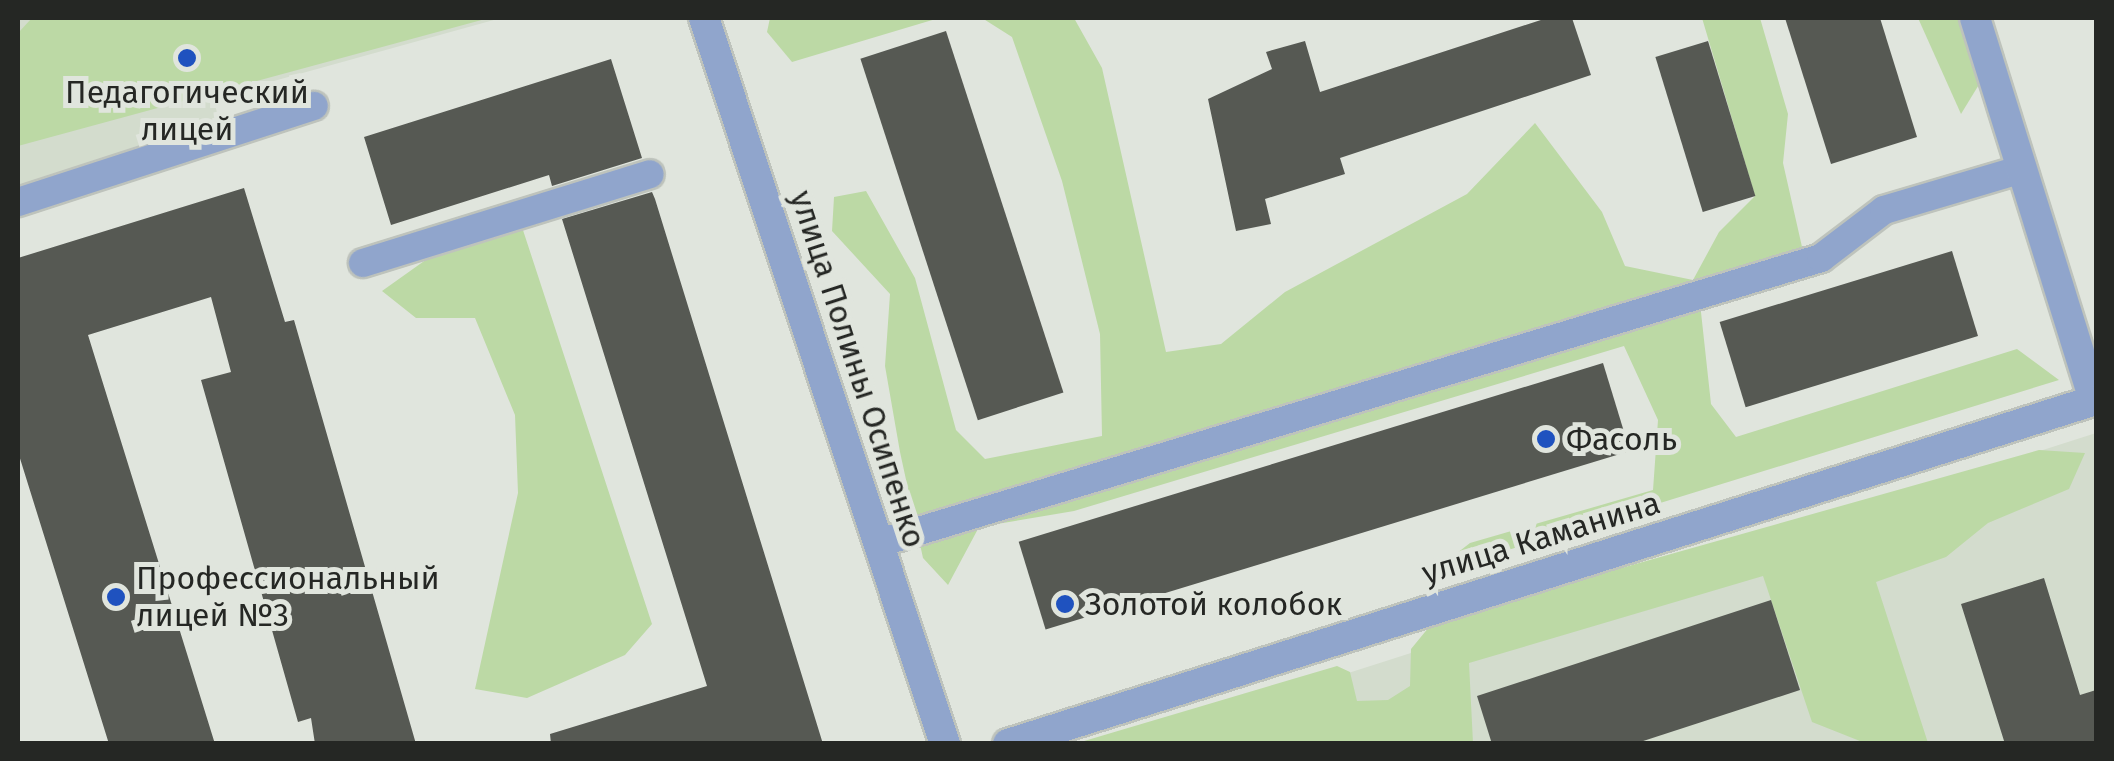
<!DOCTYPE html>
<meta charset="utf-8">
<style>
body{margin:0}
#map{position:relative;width:2114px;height:761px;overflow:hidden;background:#e0e5dd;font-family:"Fira Sans",sans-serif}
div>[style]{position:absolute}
.built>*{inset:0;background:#d3dccd}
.green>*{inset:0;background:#bcd9a5}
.building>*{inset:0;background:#565953;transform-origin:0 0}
.roads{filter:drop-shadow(2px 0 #bec3bc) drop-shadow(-2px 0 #bec3bc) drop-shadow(0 2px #bec3bc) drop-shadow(0 -2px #bec3bc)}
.lane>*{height:28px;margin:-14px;padding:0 14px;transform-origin:14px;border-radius:14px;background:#90a5cc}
.street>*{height:30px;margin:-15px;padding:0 15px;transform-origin:15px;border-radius:15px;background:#90a5cc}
.dots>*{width:28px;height:28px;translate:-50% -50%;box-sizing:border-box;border:5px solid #e0e5dd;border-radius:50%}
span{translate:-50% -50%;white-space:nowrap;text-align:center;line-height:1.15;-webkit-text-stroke:10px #e0e5dd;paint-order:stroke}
.poi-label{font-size:32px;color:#252724}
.left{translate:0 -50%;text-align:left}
.street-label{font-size:32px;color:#252724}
.frame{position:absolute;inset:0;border:20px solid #252724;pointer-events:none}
</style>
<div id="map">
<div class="built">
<div style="clip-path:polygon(18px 18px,501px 18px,213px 98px,221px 127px,18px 188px)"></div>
<div style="clip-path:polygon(2096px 433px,2096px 743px,1126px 744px,1386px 661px)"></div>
</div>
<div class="green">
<div style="clip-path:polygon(32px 18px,489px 18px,18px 146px,18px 33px)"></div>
<div style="clip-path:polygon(770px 18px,939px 18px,792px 62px,767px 32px)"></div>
<div style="clip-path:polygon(982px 18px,1074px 18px,1102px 68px,1166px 352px,1221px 344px,1285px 292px,1467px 194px,1535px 123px,1602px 212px,1625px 266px,1693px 280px,1719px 232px,1755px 196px,1702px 18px,1760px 18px,1788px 114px,1783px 163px,1805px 260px,1700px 303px,1711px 404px,1736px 437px,2017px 349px,2059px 380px,1430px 574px,1470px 543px,1653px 490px,1658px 420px,1624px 346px,1074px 511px,979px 527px,948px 585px,923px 558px,900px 452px,885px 366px,890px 294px,832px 231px,834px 197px,866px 191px,915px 278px,956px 430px,985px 459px,1102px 436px,1100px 334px,1062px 181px,1012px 37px)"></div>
<div style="clip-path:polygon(1918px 18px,1962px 18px,1983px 78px,1961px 114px)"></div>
<div style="clip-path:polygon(521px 224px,652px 624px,625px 655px,527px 698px,475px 689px,518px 493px,515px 415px,475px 318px,416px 318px,382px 291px,427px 259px)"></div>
<div style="clip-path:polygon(2039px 450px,2085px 453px,2069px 489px,1988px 523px,1946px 557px,1876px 582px,1928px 743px,1865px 743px,1812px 722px,1763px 576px,1469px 663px,1473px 743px,1074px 744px,1337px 666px,1350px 672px,1357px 701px,1388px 700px,1410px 686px,1411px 649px,1434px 621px)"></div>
</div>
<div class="building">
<div style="clip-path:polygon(1547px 18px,1572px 18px,1591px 75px,1340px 158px,1345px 174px,1265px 199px,1271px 224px,1236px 231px,1208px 99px,1272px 69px,1266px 52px,1305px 41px,1320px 92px)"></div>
<div style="clip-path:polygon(1785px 18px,1880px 18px,1917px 137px,1831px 164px)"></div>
<div style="left:946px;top:31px;width:380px;height:90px;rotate:72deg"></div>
<div style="left:1708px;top:41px;width:162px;height:55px;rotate:73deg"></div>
<div style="clip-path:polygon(611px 59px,642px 158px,552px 186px,549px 175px,391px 225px,364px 137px)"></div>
<div style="clip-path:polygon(244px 188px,285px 322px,294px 320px,416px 744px,315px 744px,311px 718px,298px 722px,201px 380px,231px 372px,211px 297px,88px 335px,215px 744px,109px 744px,18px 452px,18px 258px)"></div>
<div style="clip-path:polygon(652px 192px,655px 199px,823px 744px,551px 744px,550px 734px,707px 686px,562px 219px)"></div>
<div style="left:1952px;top:251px;width:89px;height:243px;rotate:73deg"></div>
<div style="left:1603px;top:363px;width:92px;height:611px;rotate:73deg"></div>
<div style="clip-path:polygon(2044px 578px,2080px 695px,2096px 690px,2096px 744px,2005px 744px,1961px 604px)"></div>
<div style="clip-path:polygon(1771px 600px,1800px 690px,1634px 744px,1492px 744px,1477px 696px)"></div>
</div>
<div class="roads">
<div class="lane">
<div style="left:18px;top:202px;width:311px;rotate:-18deg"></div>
<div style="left:363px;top:263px;width:300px;rotate:-17.2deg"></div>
<div style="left:879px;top:543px;width:984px;rotate:-16.83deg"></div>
<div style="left:1821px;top:258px;width:79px;rotate:-37.3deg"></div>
<div style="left:1884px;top:210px;width:144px;rotate:-16.5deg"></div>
</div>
<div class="street">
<div style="left:704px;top:18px;width:765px;rotate:71.64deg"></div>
<div style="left:1975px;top:18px;width:401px;rotate:72.7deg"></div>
<div style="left:1008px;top:744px;width:1141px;rotate:-17.55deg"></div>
</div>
</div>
<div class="dots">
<div style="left:187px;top:58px;background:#1f52bf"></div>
<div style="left:1546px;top:439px;background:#1f52bf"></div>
<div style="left:116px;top:597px;background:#1f52bf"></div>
<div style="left:1065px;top:604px;background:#1f52bf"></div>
</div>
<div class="poi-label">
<span style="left:187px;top:111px">Педагогический<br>лицей</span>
<span class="left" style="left:1566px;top:439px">Фасоль</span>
<span class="left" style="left:136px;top:597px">Профессиональный<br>лицей №3</span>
<span class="left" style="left:1085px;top:604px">Золотой колобок</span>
</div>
<div class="street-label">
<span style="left:858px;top:369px;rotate:72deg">улица Полины Осипенко</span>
<span style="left:1541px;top:538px;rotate:-17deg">улица Каманина</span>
</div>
<div class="frame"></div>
</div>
